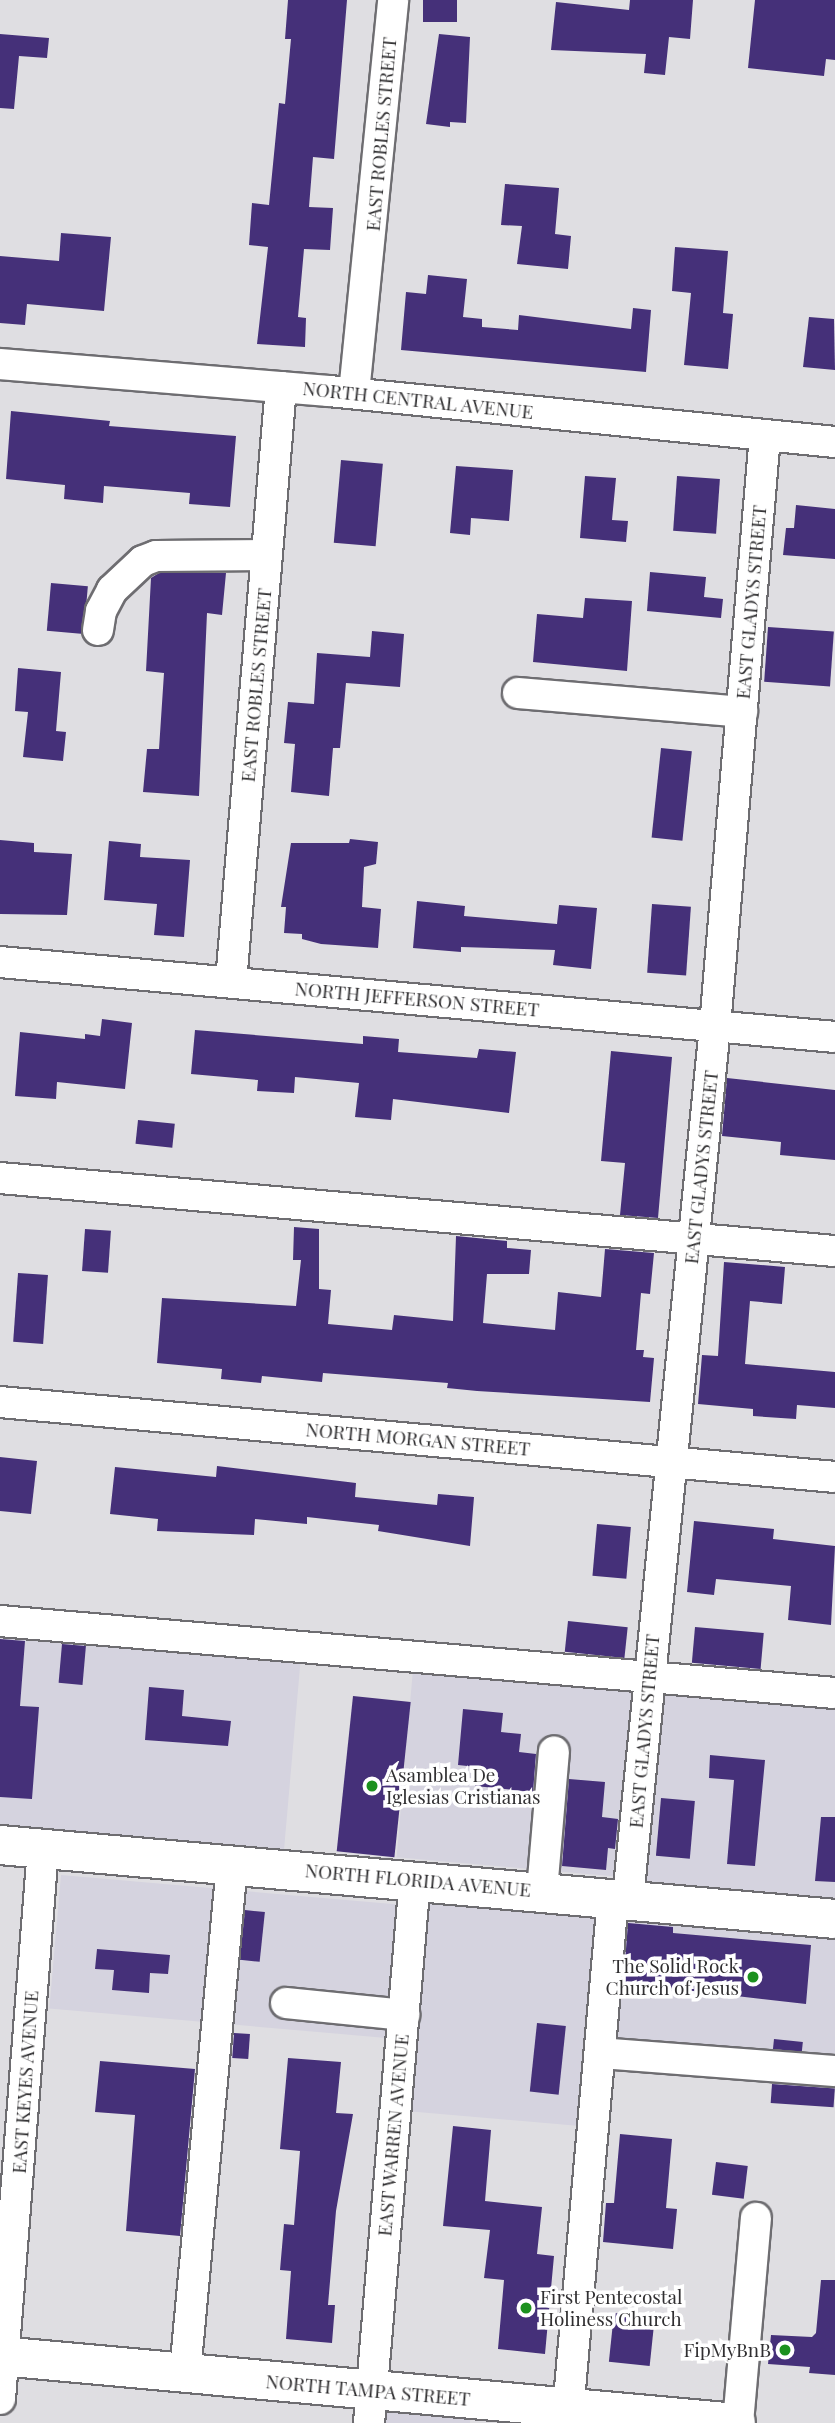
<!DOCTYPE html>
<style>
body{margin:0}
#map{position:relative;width:835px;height:2423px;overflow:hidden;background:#dfdee2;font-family:"Playfair Display",serif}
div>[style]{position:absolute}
.built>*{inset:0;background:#d5d3df;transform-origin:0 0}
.building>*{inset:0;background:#453079;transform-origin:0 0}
.roads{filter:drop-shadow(2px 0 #6e6d71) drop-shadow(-2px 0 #6e6d71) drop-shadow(0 2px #6e6d71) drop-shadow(0 -2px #6e6d71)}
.minor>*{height:30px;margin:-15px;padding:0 15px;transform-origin:15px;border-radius:15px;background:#fff}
.major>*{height:38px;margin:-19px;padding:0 19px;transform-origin:19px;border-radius:19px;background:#fff}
.dots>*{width:19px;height:19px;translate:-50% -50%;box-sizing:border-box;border:4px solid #fff;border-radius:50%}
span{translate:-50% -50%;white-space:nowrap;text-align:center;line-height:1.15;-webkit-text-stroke:7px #fff;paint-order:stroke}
.street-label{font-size:19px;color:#302f31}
.poi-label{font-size:19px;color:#302f31}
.left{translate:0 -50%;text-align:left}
.right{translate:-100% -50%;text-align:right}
</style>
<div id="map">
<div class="built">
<div style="left:0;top:1631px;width:302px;height:194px;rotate:5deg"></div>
<div style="left:414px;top:1658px;width:223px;height:200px;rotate:5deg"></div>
<div style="clip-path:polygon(658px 1682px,835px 1697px,835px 2065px,608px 2051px)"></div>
<div style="left:61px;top:1875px;width:344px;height:134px;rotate:5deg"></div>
<div style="left:417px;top:1882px;width:192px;height:229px;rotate:5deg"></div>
<div style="clip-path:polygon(372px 2392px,472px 2401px,470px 2423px,370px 2423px)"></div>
</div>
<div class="building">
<div style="clip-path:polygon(288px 0,347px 0,334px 159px,313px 157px,309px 207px,333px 208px,330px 250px,304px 249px,298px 317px,306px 318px,305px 347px,257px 344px,268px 247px,249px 245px,252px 203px,269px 205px,279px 103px,285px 104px,291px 39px,285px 39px)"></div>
<div style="left:423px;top:0;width:34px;height:22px"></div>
<div style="clip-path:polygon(630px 0,693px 0,690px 39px,669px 37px,665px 75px,644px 73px,646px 54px,551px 50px,556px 2px,629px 10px)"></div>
<div style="clip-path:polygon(755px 0,835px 0,835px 60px,826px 59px,824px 76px,748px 68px)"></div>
<div style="clip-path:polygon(0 34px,49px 38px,47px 58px,19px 56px,14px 109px,0 108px)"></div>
<div style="clip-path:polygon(439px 34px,470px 37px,466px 123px,450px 122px,450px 127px,426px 124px)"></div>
<div style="clip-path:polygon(505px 184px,559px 188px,555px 234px,571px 236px,568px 269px,517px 264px,522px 226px,501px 225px)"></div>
<div style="clip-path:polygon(61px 233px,111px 237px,104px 311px,27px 304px,25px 325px,0 323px,0 256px,59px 261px)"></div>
<div style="clip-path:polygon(675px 247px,728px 251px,723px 313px,733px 314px,728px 369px,684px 365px,691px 293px,672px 291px)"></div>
<div style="clip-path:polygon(428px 275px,467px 279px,463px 317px,482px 319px,482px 327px,518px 330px,519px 315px,631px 329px,633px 308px,651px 310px,646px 372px,401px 350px,406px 292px,426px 294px)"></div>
<div style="clip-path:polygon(809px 317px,834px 319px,835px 370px,803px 367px)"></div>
<div style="clip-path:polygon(11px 411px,110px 421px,109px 426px,236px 436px,230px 507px,189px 504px,190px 493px,104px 486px,103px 503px,64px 499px,65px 485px,6px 479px)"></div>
<div style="left:341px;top:460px;width:42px;height:83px;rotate:5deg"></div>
<div style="clip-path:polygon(456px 466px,513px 470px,509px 521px,471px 518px,470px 535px,450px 533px)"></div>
<div style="clip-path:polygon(585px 476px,616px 478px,612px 520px,628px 521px,626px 542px,580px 538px)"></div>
<div style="left:677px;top:476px;width:43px;height:55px;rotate:4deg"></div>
<div style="clip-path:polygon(796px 505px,835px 509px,835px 559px,783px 555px,786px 528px,794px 528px)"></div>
<div style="clip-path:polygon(650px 572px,706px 577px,704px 597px,723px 599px,721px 618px,647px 611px)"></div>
<div style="clip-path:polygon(159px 573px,226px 573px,222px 615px,207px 613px,199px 796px,143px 792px,147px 749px,159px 749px,164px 673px,146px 671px,151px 578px)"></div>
<div style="left:51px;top:583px;width:37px;height:48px;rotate:5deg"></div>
<div style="clip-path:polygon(585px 598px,632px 601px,627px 671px,533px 662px,537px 614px,583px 618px)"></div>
<div style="left:768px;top:627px;width:66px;height:55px;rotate:4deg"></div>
<div style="clip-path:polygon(372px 631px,404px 634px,400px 687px,346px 683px,340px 748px,333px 748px,329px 796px,291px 792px,295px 744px,284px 743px,288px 702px,314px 704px,317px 653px,370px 657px)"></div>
<div style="clip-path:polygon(18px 668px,61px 672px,56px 731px,66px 732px,63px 761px,23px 757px,28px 712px,15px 711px)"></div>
<div style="left:661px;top:748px;width:31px;height:90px;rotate:6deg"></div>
<div style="clip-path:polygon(350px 839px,378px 842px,376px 864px,364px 867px,362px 907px,381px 909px,378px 948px,321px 944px,302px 939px,302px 934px,284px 933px,286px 907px,281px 907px,291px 843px,349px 843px)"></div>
<div style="clip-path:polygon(0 840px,34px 843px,34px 852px,72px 854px,67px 915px,0 914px)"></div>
<div style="clip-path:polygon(109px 841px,141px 844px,140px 857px,190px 860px,184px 937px,154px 935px,157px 904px,104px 900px)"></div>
<div style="clip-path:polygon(417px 901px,465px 906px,464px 916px,557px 924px,559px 905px,597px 908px,591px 969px,553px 965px,555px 950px,461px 947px,461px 952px,413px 948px)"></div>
<div style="left:652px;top:904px;width:39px;height:69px;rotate:4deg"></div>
<div style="clip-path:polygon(102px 1019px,132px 1023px,125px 1089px,57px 1082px,56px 1099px,15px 1096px,20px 1032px,85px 1039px,85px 1034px,100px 1036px)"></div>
<div style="clip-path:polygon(195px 1030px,363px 1044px,363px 1036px,399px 1039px,398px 1052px,477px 1058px,479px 1049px,516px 1052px,509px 1113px,393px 1099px,391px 1120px,355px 1117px,359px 1083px,295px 1077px,294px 1093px,257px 1091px,258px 1080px,191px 1074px)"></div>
<div style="clip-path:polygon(611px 1051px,672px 1057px,658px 1218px,620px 1215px,625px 1163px,601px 1161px)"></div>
<div style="clip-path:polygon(727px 1078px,835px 1090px,835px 1160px,780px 1155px,781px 1142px,722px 1136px)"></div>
<div style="left:138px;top:1120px;width:37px;height:24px;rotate:6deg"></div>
<div style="clip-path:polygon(294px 1227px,319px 1229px,319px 1289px,331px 1290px,328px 1324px,392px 1330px,394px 1315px,453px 1321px,456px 1236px,507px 1241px,507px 1248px,531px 1250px,529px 1274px,487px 1274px,483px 1323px,555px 1330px,558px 1292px,601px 1297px,605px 1249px,654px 1253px,650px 1294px,641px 1293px,636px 1350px,644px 1350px,643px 1357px,654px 1358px,650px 1402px,477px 1391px,447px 1388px,448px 1383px,323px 1373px,322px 1382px,262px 1376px,261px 1383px,221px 1379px,222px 1369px,157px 1363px,162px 1298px,296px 1306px,301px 1260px,293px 1260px)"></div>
<div style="left:85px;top:1229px;width:26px;height:42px;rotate:4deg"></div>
<div style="clip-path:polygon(724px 1262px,785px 1267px,782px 1304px,750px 1301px,745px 1364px,835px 1372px,835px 1408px,797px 1405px,796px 1419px,753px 1416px,753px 1409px,698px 1404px,702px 1355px,718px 1356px)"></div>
<div style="left:18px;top:1273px;width:30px;height:69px;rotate:4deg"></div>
<div style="clip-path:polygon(0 1457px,37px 1461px,31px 1514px,0 1511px)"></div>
<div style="clip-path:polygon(217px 1466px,356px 1483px,355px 1497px,437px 1505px,438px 1494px,474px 1497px,470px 1546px,378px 1531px,379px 1525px,307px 1517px,307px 1524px,255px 1519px,254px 1535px,157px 1531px,158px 1519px,110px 1514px,115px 1467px,216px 1477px)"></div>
<div style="clip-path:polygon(694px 1521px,774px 1529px,773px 1539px,835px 1546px,831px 1625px,788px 1620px,791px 1586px,716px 1579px,714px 1595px,687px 1592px)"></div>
<div style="left:597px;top:1524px;width:34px;height:52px;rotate:5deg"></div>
<div style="left:568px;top:1621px;width:60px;height:31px;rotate:6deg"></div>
<div style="left:695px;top:1627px;width:69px;height:36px;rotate:5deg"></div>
<div style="clip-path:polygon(0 1639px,25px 1641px,20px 1706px,39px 1707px,32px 1799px,0 1797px)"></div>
<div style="left:62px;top:1644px;width:24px;height:39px;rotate:5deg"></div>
<div style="clip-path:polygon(149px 1687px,184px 1690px,182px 1716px,231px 1721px,228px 1746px,145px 1740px)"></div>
<div style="left:353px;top:1696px;width:58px;height:156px;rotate:6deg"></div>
<div style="clip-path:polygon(463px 1709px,503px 1713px,501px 1732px,521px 1734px,519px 1752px,536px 1754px,533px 1792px,475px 1786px,477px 1767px,458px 1765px)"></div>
<div style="clip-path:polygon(710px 1755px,765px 1760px,755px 1866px,727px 1864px,734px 1780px,709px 1778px)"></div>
<div style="clip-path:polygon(569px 1779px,605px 1782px,602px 1817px,618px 1819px,615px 1849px,608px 1848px,606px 1870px,562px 1866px)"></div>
<div style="left:661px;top:1798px;width:34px;height:58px;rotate:5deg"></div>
<div style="clip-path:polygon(821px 1817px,835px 1817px,835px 1882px,815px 1881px)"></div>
<div style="left:245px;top:1910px;width:20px;height:50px;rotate:6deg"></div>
<div style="clip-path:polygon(628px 1923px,673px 1927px,673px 1933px,811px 1945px,806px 2004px,668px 1988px,667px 1992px,623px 1988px)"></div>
<div style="clip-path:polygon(97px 1949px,170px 1955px,168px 1974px,150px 1973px,149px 1993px,112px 1990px,114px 1970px,95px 1969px)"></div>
<div style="left:537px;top:2023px;width:29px;height:69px;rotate:6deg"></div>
<div style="left:234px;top:2033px;width:16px;height:25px;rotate:4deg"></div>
<div style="left:774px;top:2039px;width:29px;height:10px;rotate:6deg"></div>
<div style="clip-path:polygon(288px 2058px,341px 2062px,336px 2113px,353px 2114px,336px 2211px,328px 2305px,335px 2305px,332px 2343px,286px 2339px,291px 2271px,280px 2270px,284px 2224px,294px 2225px,300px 2151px,280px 2149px)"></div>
<div style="clip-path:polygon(100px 2061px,195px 2069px,180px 2236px,126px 2231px,135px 2115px,95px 2112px)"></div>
<div style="left:772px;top:2084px;width:63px;height:19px;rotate:4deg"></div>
<div style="clip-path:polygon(453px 2126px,491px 2130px,485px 2201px,542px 2207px,537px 2254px,554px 2256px,545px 2354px,498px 2349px,504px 2280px,484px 2278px,490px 2230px,443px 2226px)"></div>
<div style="clip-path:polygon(620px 2134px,672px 2139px,666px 2208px,677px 2209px,673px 2249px,603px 2242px,606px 2203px,614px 2203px)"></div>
<div style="left:716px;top:2162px;width:32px;height:33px;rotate:7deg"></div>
<div style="clip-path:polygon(821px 2280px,835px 2280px,835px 2375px,809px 2373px,810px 2367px,768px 2364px,771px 2335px,812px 2337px,816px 2333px)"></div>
<div style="left:614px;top:2313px;width:41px;height:49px;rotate:6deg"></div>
</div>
<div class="roads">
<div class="minor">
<div style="left:0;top:364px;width:330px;rotate:4.7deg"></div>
<div style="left:329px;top:391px;width:509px;rotate:5.76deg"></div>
<div style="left:354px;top:393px;width:395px;rotate:-84.3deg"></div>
<div style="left:98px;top:630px;width:19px;rotate:-81deg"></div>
<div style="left:101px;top:611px;width:24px;rotate:-62deg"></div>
<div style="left:112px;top:590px;width:42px;rotate:-43.1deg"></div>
<div style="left:143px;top:561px;width:14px;rotate:-21deg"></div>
<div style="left:156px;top:556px;width:111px;rotate:-0.5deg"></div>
<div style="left:518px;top:693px;width:225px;rotate:4.8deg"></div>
<div style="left:0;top:962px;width:838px;rotate:5.13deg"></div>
<div style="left:231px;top:982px;width:597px;rotate:-85.2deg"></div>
<div style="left:0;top:1178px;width:838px;rotate:5deg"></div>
<div style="left:0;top:1402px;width:838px;rotate:5.13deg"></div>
<div style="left:0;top:1621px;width:838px;rotate:4.93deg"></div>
<div style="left:542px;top:1891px;width:140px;rotate:-85.1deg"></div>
<div style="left:628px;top:1898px;width:876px;rotate:-84.3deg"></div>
<div style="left:715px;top:1026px;width:593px;rotate:-85.16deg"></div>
<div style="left:286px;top:2003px;width:119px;rotate:5.8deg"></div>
<div style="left:600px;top:2053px;width:236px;rotate:4.4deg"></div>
<div style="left:185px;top:2373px;width:511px;rotate:-84.72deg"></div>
<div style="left:0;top:2399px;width:552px;rotate:-85.53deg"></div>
<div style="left:369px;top:2423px;width:546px;rotate:-85.17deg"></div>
<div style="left:567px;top:2423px;width:527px;rotate:-84.99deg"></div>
<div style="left:738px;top:2423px;width:206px;rotate:-85deg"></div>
</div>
<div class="major">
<div style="left:0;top:1845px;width:838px;rotate:5.06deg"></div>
<div style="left:0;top:2356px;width:739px;rotate:5.2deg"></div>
</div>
</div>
<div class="dots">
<div style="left:372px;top:1786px;background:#1c911e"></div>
<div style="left:753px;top:1977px;background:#1c911e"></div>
<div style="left:526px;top:2308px;background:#1c911e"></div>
<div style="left:785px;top:2350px;background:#1c911e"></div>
</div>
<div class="street-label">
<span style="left:381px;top:134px;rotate:-85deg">EAST ROBLES STREET</span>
<span style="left:418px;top:400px;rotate:6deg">NORTH CENTRAL AVENUE</span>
<span style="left:751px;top:602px;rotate:-85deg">EAST GLADYS STREET</span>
<span style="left:256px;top:685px;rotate:-85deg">EAST ROBLES STREET</span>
<span style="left:417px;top:999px;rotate:5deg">NORTH JEFFERSON STREET</span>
<span style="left:701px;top:1167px;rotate:-84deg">EAST GLADYS STREET</span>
<span style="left:418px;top:1439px;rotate:5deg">NORTH MORGAN STREET</span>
<span style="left:644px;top:1731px;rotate:-85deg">EAST GLADYS STREET</span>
<span style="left:418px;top:1880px;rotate:5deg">NORTH FLORIDA AVENUE</span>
<span style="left:25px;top:2082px;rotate:-86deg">EAST KEYES AVENUE</span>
<span style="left:393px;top:2135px;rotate:-85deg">EAST WARREN AVENUE</span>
<span style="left:368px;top:2390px;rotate:5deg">NORTH TAMPA STREET</span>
</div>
<div class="poi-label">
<span class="left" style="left:386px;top:1786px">Asamblea De<br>Iglesias Cristianas</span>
<span class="right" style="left:739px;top:1977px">The Solid Rock<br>Church of Jesus</span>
<span class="left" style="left:540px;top:2308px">First Pentecostal<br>Holiness Church</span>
<span class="right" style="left:771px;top:2350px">FipMyBnB</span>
</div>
</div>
